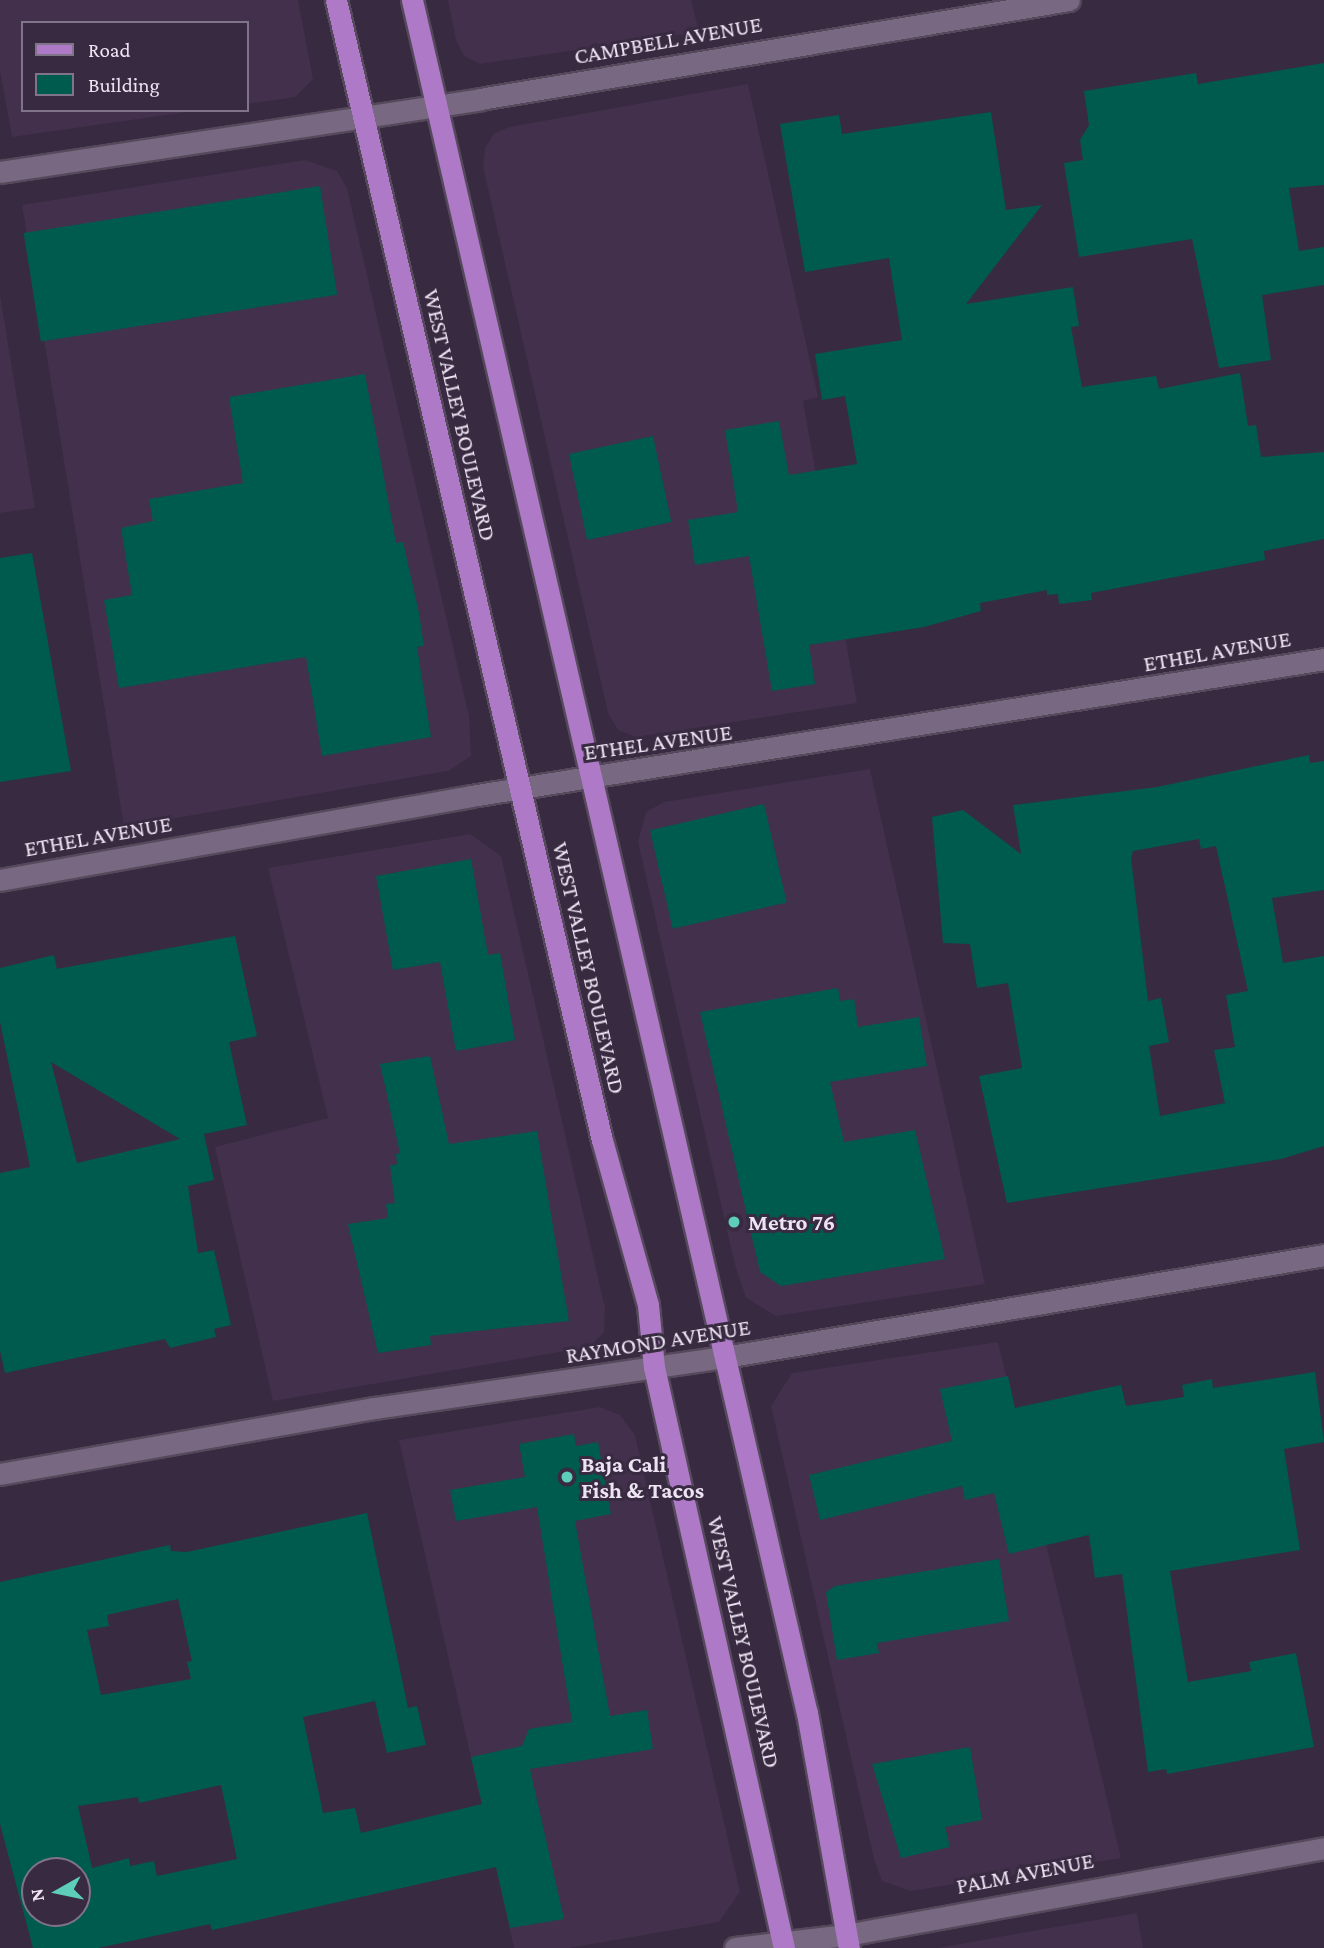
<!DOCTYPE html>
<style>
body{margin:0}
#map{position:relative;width:1324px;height:1948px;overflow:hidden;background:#382a40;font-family:"Crimson Pro",serif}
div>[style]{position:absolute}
.built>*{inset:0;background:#42304c}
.building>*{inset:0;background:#005b4f;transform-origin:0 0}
.roads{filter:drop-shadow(2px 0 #55495b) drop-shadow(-2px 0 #55495b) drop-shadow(0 2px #55495b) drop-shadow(0 -2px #55495b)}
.street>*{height:21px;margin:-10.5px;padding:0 10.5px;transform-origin:10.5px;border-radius:10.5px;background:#786881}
.primary>*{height:21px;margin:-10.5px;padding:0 10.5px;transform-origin:10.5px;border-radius:10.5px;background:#ae7ac8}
.dots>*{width:19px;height:19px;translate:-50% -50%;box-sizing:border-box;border:4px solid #382a40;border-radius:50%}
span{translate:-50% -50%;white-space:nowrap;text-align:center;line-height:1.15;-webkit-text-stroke:6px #382a40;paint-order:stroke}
.street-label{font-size:23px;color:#ede4f3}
.poi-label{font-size:23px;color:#ede4f3;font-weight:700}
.left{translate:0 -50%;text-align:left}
.legend{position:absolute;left:21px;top:21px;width:228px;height:91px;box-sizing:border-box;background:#382a40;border:2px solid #807488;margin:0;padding:9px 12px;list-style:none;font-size:21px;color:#ede4f3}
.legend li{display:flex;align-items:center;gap:14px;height:35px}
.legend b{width:35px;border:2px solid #807488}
.north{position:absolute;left:21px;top:1857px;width:70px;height:70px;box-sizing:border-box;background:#382a40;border:2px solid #807488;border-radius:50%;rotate:261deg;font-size:19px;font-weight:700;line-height:28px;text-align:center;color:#ede4f3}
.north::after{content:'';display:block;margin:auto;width:24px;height:32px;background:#5dceb9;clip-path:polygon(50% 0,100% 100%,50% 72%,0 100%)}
</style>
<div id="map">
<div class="built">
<div style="clip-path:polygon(0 0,298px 0,313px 79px,295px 97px,247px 104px,247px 23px,23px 23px,23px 110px,202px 110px,12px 137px,0 71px)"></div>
<div style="clip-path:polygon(448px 0,691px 0,699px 32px,480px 64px,464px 56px,456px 40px)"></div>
<div style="clip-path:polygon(748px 84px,818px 397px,803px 401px,857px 703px,636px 737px,618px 730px,608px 713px,483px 167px,485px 148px,494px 134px,509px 127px)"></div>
<div style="clip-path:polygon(305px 160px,337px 171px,347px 188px,469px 716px,471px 756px,448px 771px,124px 827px,22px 205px)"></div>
<div style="clip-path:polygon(0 295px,35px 508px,0 513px)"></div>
<div style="clip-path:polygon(870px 769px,985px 1284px,776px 1316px,746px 1298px,735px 1265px,638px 842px,646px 812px,664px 802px)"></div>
<div style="clip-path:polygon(470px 834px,501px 856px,605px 1308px,604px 1332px,589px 1347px,273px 1401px,215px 1147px,328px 1118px,268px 868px)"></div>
<div style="clip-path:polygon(998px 1342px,1121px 1858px,911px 1891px,882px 1881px,874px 1859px,771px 1406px,792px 1373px)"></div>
<div style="clip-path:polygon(600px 1407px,620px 1415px,635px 1435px,740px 1892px,719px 1922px,569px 1948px,514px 1948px,399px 1440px)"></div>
<div style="clip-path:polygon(1137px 1913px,1143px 1948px,938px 1948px,1015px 1934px)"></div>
</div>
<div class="building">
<div style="clip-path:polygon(1324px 63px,1324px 185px,1289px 188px,1299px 251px,1324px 247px,1324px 285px,1262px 295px,1271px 360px,1219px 368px,1192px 239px,1079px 257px,1064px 163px,1083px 160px,1080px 140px,1089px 125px,1084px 91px,1196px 73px,1198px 84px)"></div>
<div style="clip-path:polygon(991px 112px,1006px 210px,1042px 205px,966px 304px,1073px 287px,1079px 326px,1071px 327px,1082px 387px,1156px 376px,1159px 389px,1240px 373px,1248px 426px,1256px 425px,1261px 457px,1324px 452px,1324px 539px,1264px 551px,1265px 560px,1091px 593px,1092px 600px,1059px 604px,1058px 594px,1047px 595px,1047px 590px,980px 603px,981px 611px,924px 627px,809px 645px,815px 684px,772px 691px,749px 556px,695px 565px,688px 520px,738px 512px,725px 430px,779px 421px,789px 475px,857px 464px,845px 396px,822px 400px,815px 354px,902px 340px,889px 258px,805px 272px,780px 124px,839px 115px,842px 134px)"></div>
<div style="left:320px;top:186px;width:110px;height:300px;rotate:81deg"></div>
<div style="clip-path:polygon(365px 374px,396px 543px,403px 542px,419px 613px,424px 646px,417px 647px,431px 737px,322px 756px,306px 657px,119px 688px,104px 600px,132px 595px,121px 528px,153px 521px,149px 499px,243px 483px,229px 397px)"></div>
<div style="left:653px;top:436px;width:88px;height:86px;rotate:78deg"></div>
<div style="clip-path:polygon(32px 553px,71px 771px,0 782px,0 558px)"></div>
<div style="clip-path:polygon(evenodd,1309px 755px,1310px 763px,1324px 761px,1324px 890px,1272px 898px,1283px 963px,1324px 956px,1324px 1146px,1281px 1159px,1007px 1203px,979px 1076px,1022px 1068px,1008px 983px,977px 988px,970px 944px,943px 943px,932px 817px,963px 810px,1021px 854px,1013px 805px,1157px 787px,1309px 755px,1199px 839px,1201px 849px,1216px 846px,1248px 991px,1226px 995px,1235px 1047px,1214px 1050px,1225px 1103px,1160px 1116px,1149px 1046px,1169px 1042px,1161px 998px,1148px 1001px,1131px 858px,1133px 851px,1199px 839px)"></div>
<div style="left:764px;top:804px;width:101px;height:117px;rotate:77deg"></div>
<div style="clip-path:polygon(471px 859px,488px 955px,500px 953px,515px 1040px,456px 1051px,440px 962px,393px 970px,376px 876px)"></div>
<div style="clip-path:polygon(evenodd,235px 936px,257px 1036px,229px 1042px,247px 1125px,204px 1134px,214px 1180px,188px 1186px,198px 1253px,214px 1250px,231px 1325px,214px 1329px,216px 1337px,170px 1348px,165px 1339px,5px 1373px,0 1351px,0 1173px,30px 1167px,0 1022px,0 968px,54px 955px,57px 969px,235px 936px,51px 1062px,180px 1139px,77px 1163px,51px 1062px)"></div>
<div style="clip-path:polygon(838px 988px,840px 1001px,854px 999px,858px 1027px,919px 1017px,927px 1066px,830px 1082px,844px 1142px,915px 1130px,945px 1259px,781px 1286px,760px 1272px,700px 1012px)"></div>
<div style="clip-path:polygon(430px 1056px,449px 1144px,537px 1131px,569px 1321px,430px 1336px,431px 1345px,378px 1353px,348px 1224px,388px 1218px,386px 1204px,395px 1203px,390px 1166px,397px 1164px,396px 1154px,400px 1153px,380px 1064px)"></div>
<div style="clip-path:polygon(1315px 1372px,1324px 1442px,1284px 1449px,1300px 1550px,1170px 1571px,1188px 1682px,1251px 1671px,1249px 1662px,1296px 1653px,1314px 1747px,1167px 1774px,1166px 1769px,1148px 1772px,1122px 1574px,1095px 1578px,1089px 1535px,1009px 1554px,994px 1493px,965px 1500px,962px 1486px,820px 1520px,809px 1475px,952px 1441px,940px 1389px,1008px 1376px,1015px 1408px,1121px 1385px,1126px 1406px,1184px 1397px,1182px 1385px,1212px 1379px,1213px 1388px)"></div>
<div style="clip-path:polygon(evenodd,574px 1434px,576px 1446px,598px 1442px,611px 1514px,575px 1521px,610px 1716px,647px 1710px,653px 1749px,530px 1769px,564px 1919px,510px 1928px,496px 1867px,212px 1930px,210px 1924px,98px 1948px,33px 1948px,0 1824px,0 1582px,170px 1545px,171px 1551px,187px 1552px,367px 1513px,408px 1708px,417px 1706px,426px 1745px,387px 1753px,375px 1701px,303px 1717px,323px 1813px,355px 1808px,361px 1833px,482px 1804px,471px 1757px,522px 1746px,529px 1729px,572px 1722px,537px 1507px,456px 1521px,450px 1490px,525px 1477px,519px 1444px,574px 1434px,178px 1599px,192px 1661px,187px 1662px,191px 1679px,101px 1695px,87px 1630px,109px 1626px,107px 1615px,178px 1599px,574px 1434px,221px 1785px,237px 1859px,157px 1876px,154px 1861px,130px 1866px,129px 1858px,92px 1868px,78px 1806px,138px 1797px,139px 1803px,221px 1785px,574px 1434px,35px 1871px,77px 1871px,77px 1913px,35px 1913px,35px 1871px)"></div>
<div style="clip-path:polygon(999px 1559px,1009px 1621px,877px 1643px,879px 1653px,837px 1660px,826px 1592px,835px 1586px)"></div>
<div style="clip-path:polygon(970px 1747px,982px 1820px,945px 1827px,950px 1847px,901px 1858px,872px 1764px)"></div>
</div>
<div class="roads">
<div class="street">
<div style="left:0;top:172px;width:486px;rotate:-8.6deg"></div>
<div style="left:480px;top:99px;width:597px;rotate:-9.54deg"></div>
<div style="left:0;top:880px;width:478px;rotate:-10.1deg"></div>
<div style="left:471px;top:796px;width:864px;rotate:-9.12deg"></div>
<div style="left:0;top:1474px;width:380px;rotate:-10deg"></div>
<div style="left:374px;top:1408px;width:355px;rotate:-8.3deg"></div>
<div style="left:725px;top:1357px;width:608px;rotate:-9.66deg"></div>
<div style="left:735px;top:1948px;width:112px;rotate:-6.7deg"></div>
<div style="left:846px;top:1935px;width:486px;rotate:-10.3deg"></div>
</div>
<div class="primary">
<div style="left:336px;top:0;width:1171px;rotate:76.87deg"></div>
<div style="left:602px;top:1140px;width:171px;rotate:74.4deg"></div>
<div style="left:648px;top:1305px;width:62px;rotate:84.5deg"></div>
<div style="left:654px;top:1367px;width:595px;rotate:77.39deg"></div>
<div style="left:412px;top:0;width:1758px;rotate:77.02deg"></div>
<div style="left:807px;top:1713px;width:239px;rotate:79.9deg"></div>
</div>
</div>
<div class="dots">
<div style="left:734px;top:1222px;background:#5dceb9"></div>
<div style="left:567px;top:1477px;background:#5dceb9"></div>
</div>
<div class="street-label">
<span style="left:668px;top:40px;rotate:-10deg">CAMPBELL AVENUE</span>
<span style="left:460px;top:415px;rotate:77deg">WEST VALLEY BOULEVARD</span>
<span style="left:1217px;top:651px;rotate:-10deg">ETHEL AVENUE</span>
<span style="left:658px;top:742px;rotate:-8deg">ETHEL AVENUE</span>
<span style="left:98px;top:836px;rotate:-10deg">ETHEL AVENUE</span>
<span style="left:589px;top:968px;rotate:77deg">WEST VALLEY BOULEVARD</span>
<span style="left:658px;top:1341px;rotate:-9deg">RAYMOND AVENUE</span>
<span style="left:744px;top:1642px;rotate:77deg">WEST VALLEY BOULEVARD</span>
<span style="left:1025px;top:1873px;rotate:-11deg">PALM AVENUE</span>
</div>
<div class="poi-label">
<span class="left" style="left:748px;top:1222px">Metro 76</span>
<span class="left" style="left:581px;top:1477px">Baja Cali<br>Fish &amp; Tacos</span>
</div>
<ul class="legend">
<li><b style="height:9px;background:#ae7ac8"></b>Road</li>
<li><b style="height:19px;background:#005b4f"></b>Building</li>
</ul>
<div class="north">N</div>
</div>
